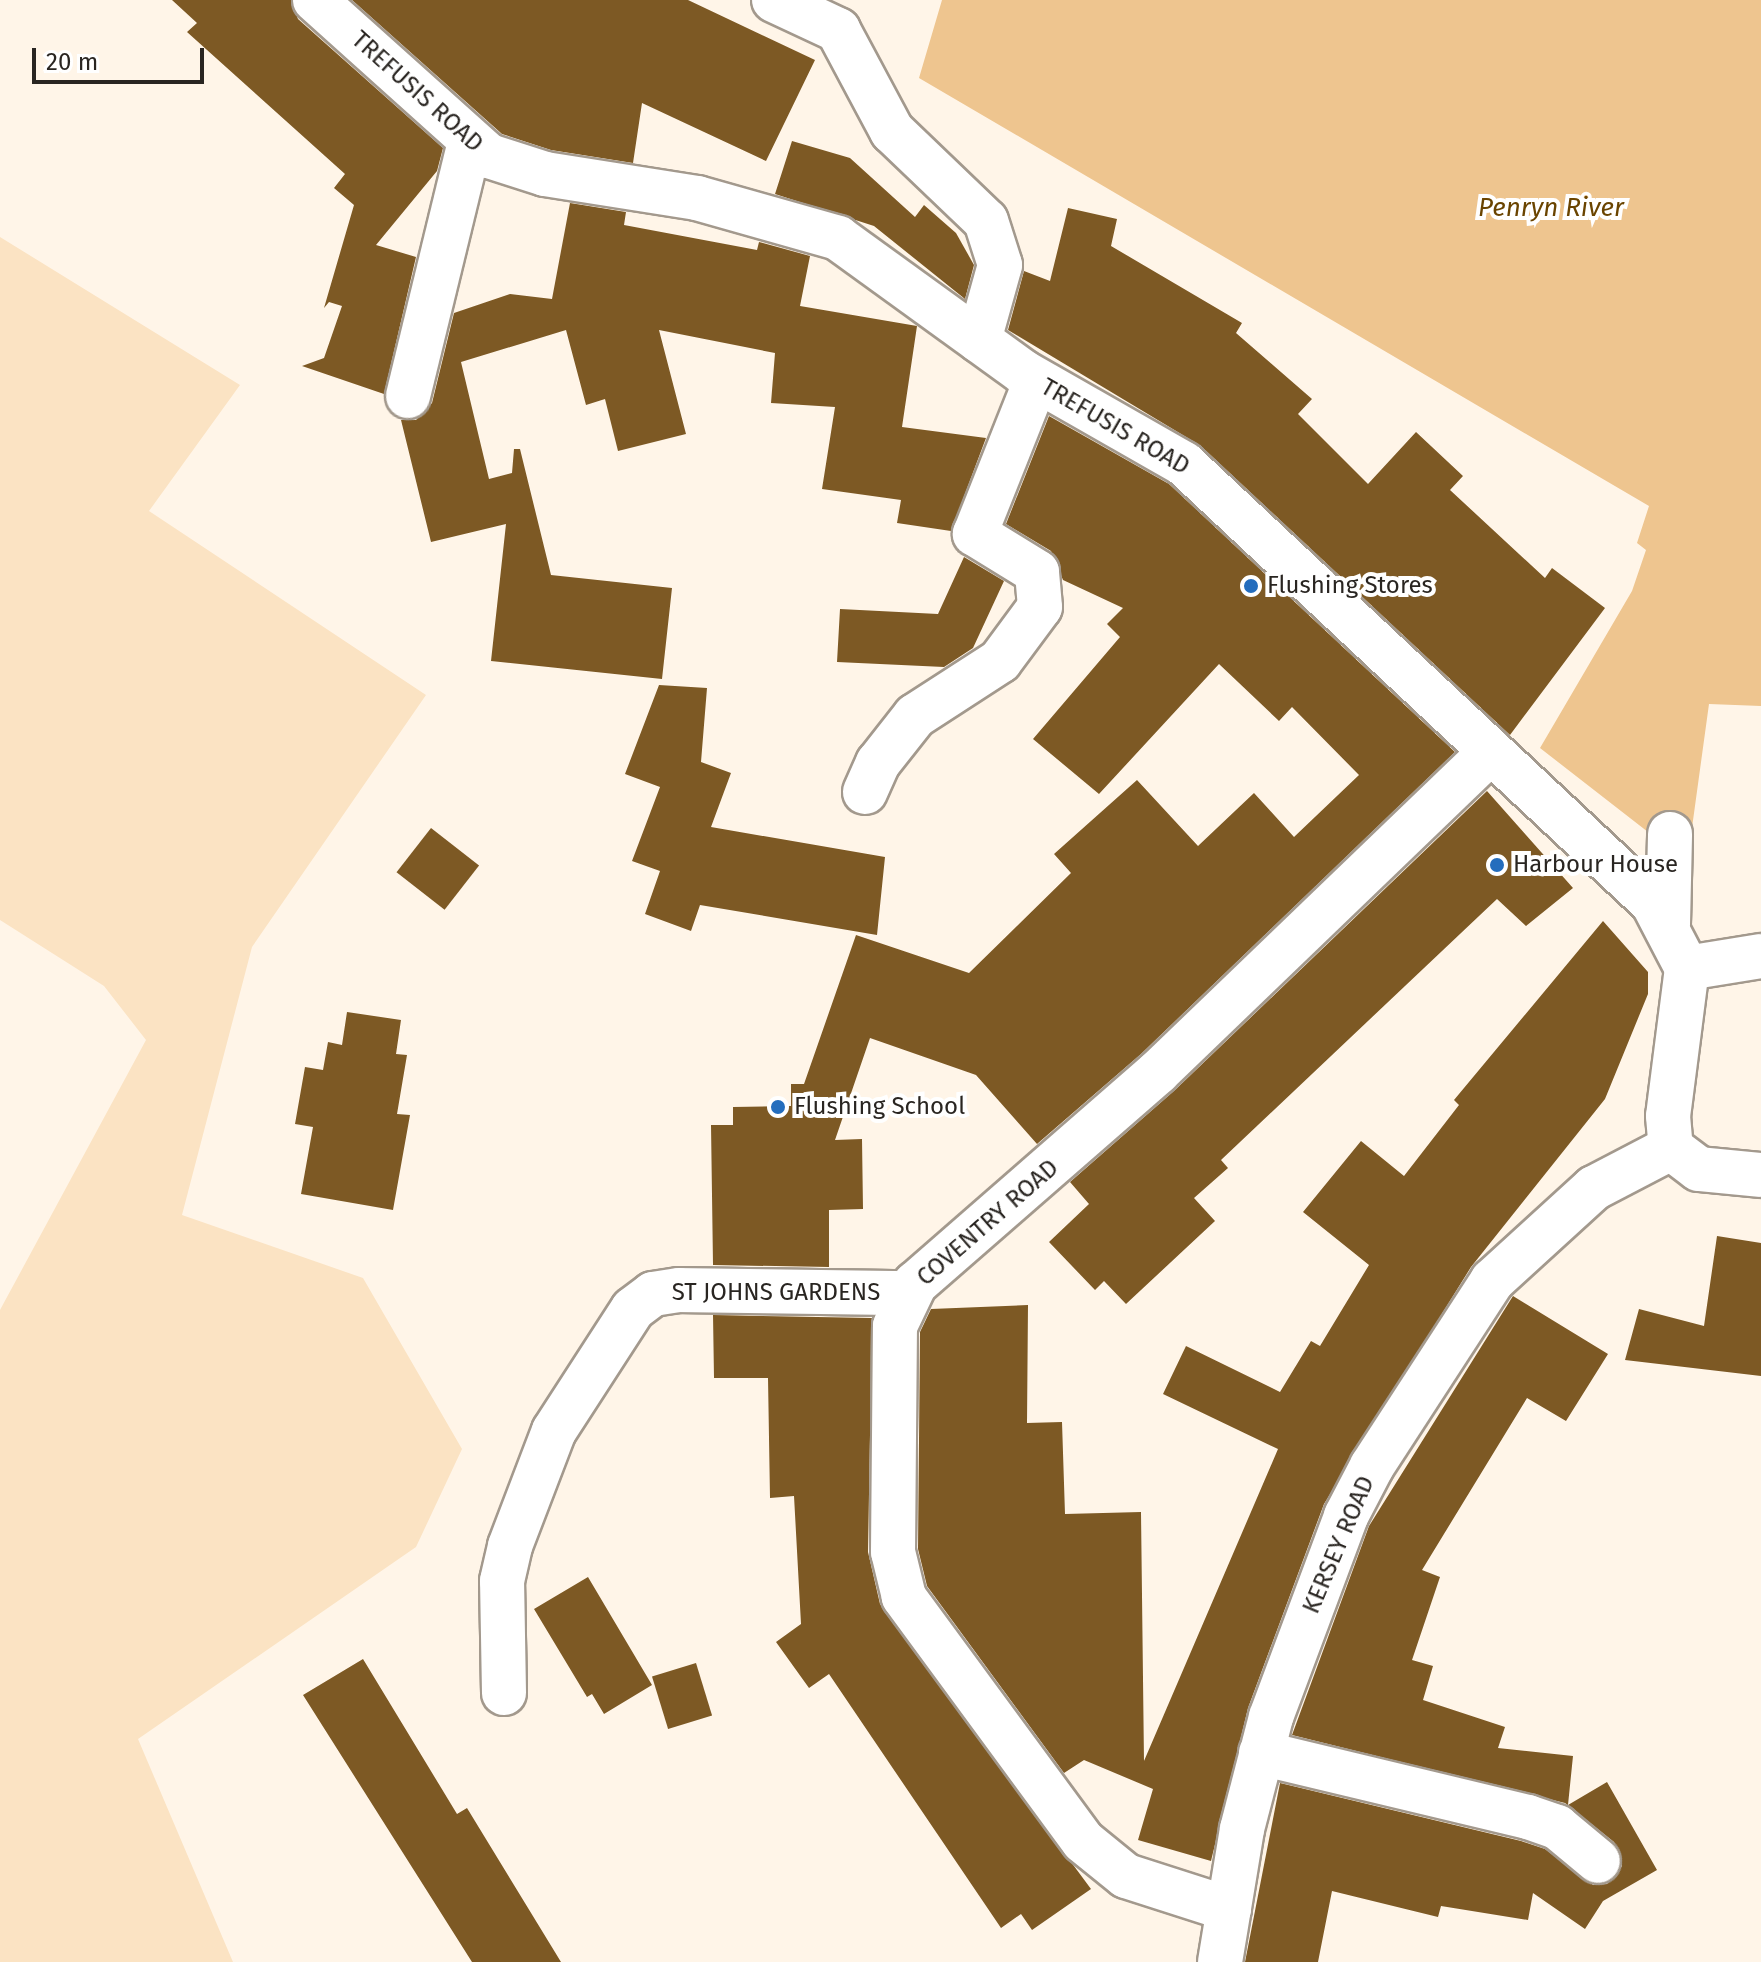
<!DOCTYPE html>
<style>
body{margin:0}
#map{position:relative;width:1761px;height:1962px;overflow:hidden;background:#fff5e8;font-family:"Fira Sans",sans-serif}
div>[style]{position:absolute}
.green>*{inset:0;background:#fbe3c3}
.water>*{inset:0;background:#eec58f}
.building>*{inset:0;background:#7d5924;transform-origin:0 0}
.roads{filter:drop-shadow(2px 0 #a3998d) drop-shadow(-2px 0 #a3998d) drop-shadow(0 2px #a3998d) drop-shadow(0 -2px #a3998d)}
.minor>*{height:44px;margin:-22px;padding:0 22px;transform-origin:22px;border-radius:22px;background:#fff}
.dots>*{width:22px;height:22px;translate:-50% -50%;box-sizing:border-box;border:4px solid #fff;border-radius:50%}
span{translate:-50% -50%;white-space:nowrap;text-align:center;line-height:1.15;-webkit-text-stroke:8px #fff;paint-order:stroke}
.street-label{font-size:24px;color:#292521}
.poi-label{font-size:24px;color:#292521}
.left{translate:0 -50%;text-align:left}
.water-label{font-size:26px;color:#6a4400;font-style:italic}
.scale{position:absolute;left:32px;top:48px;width:172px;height:36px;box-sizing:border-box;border:4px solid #292521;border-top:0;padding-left:10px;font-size:24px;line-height:28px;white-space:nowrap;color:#292521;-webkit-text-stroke:6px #fff;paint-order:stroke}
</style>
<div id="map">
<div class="green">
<div style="clip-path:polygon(0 237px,240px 385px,149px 511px,426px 695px,252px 947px,182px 1215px,363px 1278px,462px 1449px,416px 1547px,138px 1739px,233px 1962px,0 1962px,0 1310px,146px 1040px,104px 986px,0 920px)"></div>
</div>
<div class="water">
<div style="clip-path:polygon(942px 0,1761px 0,1761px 706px,1709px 704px,1691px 835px,1648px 832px,1540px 748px,1632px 591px,1646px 550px,1637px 543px,1649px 506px,919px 78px)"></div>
</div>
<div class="building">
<div style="clip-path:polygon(172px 0,291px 0,298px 19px,443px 148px,437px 171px,376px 245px,416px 257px,384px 394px,302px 366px,324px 358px,342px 306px,329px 302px,324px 308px,354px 205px,334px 188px,345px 174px,187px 32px,197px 23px)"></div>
<div style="clip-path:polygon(352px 0,688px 0,815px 60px,766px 161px,642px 103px,633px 163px,551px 150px,502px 134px)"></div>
<div style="clip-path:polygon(792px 141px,850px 158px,915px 217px,924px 205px,956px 233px,974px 265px,965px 299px,874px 226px,775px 194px)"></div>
<div style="clip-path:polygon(570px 203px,626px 212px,624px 225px,757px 250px,759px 242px,810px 256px,800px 306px,917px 326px,902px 427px,986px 438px,951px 531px,897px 523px,901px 500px,822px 489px,835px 407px,771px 403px,775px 353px,659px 330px,686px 434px,618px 451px,605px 399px,586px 405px,566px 330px,461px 362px,489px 479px,512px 473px,514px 449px,520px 449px,551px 575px,672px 588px,662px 679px,491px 661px,506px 524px,431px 542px,401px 420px,416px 420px,432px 403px,454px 313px,510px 294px,552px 299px)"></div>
<div style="clip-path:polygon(1068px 208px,1117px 219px,1111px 246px,1242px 323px,1236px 333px,1312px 399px,1298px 414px,1368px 484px,1416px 432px,1463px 476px,1450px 490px,1545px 578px,1552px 568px,1605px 608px,1510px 735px,1201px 446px,1008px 330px,1024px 271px,1050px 281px)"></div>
<div style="clip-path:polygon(1049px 416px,1169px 484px,1455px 752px,1141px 1054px,1037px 1144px,976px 1075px,870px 1038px,835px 1140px,862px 1139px,863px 1209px,829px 1210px,829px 1267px,713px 1265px,711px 1125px,733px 1125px,733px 1107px,791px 1106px,791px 1084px,804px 1084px,856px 935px,969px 973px,1071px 873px,1054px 854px,1137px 780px,1198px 846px,1254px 793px,1294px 837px,1359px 775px,1292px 707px,1279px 721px,1219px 664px,1099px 794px,1033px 739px,1120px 637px,1107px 624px,1123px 608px,1063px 580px,1051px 551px,1006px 524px)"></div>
<div style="clip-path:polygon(964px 557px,1004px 581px,973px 648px,944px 667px,837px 662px,840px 609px,938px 614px)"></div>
<div style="clip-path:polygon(659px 685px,707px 688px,701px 762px,731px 773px,711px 827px,885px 857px,877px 935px,700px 905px,691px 931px,645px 914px,660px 871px,632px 861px,660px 787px,625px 774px)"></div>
<div style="clip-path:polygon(1487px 791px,1573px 888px,1526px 926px,1497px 899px,1221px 1160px,1228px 1168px,1194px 1198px,1215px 1221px,1126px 1304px,1104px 1281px,1095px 1290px,1049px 1242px,1089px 1204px,1070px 1182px,1175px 1090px)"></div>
<div style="left:431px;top:828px;width:61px;height:56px;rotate:38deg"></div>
<div style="clip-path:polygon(1603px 921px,1648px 972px,1648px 994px,1605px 1099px,1471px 1267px,1324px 1504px,1248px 1708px,1211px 1861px,1138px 1840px,1153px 1789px,1084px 1760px,1064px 1773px,927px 1586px,918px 1549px,920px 1332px,931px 1309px,1028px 1305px,1027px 1423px,1062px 1422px,1065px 1514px,1141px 1512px,1144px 1761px,1278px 1449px,1163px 1394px,1186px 1346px,1280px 1392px,1311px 1341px,1320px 1346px,1369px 1265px,1303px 1212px,1361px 1141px,1404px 1176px,1459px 1105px,1454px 1100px)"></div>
<div style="clip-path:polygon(347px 1012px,401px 1020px,396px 1054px,407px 1055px,397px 1114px,410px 1115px,393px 1210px,301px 1194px,313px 1127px,295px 1124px,305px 1067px,323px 1070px,328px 1042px,342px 1045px)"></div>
<div style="clip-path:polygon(1717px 1236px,1761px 1243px,1761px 1376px,1625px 1360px,1639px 1309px,1704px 1326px)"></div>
<div style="clip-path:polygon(1513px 1296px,1608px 1354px,1566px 1421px,1527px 1398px,1422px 1570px,1440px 1577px,1412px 1660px,1433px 1666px,1423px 1700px,1505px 1727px,1498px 1748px,1573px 1756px,1568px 1805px,1607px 1782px,1657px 1870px,1603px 1901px,1585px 1929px,1533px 1893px,1528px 1920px,1441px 1906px,1438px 1917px,1332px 1891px,1318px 1962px,1245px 1962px,1280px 1783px,1521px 1841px,1545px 1849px,1593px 1885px,1607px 1884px,1622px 1866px,1614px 1842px,1565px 1803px,1292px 1735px,1369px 1526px)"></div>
<div style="clip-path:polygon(713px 1315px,872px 1318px,868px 1552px,880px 1604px,1091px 1889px,1032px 1930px,1021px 1914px,1001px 1928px,829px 1674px,809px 1688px,776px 1642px,801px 1624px,794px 1496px,770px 1498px,768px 1378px,714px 1378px)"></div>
<div style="clip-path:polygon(588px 1577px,652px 1685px,604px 1714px,592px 1694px,587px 1697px,534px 1609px)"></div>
<div style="clip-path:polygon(363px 1659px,457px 1814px,467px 1808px,561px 1962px,472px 1962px,303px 1695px)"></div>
<div style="left:696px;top:1663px;width:55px;height:46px;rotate:73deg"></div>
</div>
<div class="roads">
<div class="minor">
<div style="left:315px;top:0;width:234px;rotate:41.9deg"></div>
<div style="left:489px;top:156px;width:59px;rotate:17.8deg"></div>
<div style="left:545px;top:174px;width:154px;rotate:9deg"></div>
<div style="left:697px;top:198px;width:147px;rotate:15.8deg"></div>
<div style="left:838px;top:238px;width:228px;rotate:35.9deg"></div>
<div style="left:1023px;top:372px;width:185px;rotate:29.7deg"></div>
<div style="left:1184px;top:464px;width:642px;rotate:43.11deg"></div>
<div style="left:1653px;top:903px;width:73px;rotate:62.4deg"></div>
<div style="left:1687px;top:968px;width:149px;rotate:97.3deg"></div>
<div style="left:1668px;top:1116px;width:32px;rotate:85deg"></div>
<div style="left:1671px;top:1148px;width:35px;rotate:37deg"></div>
<div style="left:1699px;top:1169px;width:62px;rotate:5.5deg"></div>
<div style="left:774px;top:0;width:71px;rotate:25.1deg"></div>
<div style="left:838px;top:30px;width:115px;rotate:61.9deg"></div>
<div style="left:892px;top:131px;width:130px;rotate:43.8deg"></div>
<div style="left:986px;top:221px;width:46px;rotate:72.3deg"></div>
<div style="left:1000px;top:265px;width:78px;rotate:105.6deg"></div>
<div style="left:408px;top:396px;width:262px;rotate:-76.3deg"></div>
<div style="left:865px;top:792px;width:32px;rotate:-66deg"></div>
<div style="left:878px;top:763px;width:60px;rotate:-51.8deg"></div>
<div style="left:915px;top:716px;width:101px;rotate:-32.9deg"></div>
<div style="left:1000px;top:661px;width:67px;rotate:-53.5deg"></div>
<div style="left:1040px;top:607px;width:35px;rotate:-95deg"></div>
<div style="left:1037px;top:572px;width:73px;rotate:-148.5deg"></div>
<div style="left:975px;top:534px;width:165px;rotate:-68.3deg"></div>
<div style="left:1668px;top:924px;width:90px;rotate:-88.7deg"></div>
<div style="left:1687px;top:968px;width:75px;rotate:-9.2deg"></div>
<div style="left:504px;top:1693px;width:112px;rotate:-91deg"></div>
<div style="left:502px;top:1581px;width:36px;rotate:-77deg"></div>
<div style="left:510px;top:1546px;width:123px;rotate:-69.1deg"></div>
<div style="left:554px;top:1431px;width:145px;rotate:-57.1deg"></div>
<div style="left:633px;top:1309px;width:25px;rotate:-37deg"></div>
<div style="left:653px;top:1294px;width:26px;rotate:-9deg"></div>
<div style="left:679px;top:1290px;width:229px;rotate:0.8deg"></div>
<div style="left:1261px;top:1753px;width:275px;rotate:13.5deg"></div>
<div style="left:1528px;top:1817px;width:31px;rotate:19deg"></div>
<div style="left:1557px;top:1827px;width:53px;rotate:39.7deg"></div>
<div style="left:1229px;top:1909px;width:108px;rotate:-162.2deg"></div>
<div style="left:1126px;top:1876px;width:55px;rotate:-140.9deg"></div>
<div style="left:1083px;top:1841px;width:303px;rotate:-126.3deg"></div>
<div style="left:904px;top:1597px;width:46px;rotate:-103.7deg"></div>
<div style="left:893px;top:1552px;width:226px;rotate:-89.5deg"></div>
<div style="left:895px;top:1326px;width:47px;rotate:-64.5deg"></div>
<div style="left:915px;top:1284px;width:322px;rotate:-41.1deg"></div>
<div style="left:1158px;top:1072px;width:462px;rotate:-43.9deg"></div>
<div style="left:1220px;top:1962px;width:135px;rotate:-80.6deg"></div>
<div style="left:1242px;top:1829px;width:116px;rotate:-75.5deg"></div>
<div style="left:1271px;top:1717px;width:215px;rotate:-69.5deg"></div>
<div style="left:1346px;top:1516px;width:56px;rotate:-62.5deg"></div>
<div style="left:1372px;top:1466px;width:221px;rotate:-57deg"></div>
<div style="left:1492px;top:1281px;width:138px;rotate:-42.4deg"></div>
<div style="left:1594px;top:1188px;width:87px;rotate:-27.5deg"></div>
</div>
</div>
<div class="dots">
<div style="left:1251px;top:586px;background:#246dbd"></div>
<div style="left:1497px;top:865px;background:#246dbd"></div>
<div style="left:778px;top:1107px;background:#246dbd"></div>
</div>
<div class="street-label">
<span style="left:417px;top:92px;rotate:42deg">TREFUSIS ROAD</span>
<span style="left:1115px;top:427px;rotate:30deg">TREFUSIS ROAD</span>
<span style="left:988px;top:1223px;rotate:-41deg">COVENTRY ROAD</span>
<span style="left:776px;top:1293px">ST JOHNS GARDENS</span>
<span style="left:1339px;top:1545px;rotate:-67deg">KERSEY ROAD</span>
</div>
<div class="poi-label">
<span class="left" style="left:1267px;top:586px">Flushing Stores</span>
<span class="left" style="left:1513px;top:865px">Harbour House</span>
<span class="left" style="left:794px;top:1107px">Flushing School</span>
</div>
<div class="water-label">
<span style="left:1551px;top:208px">Penryn River</span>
</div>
<div class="scale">20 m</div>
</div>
